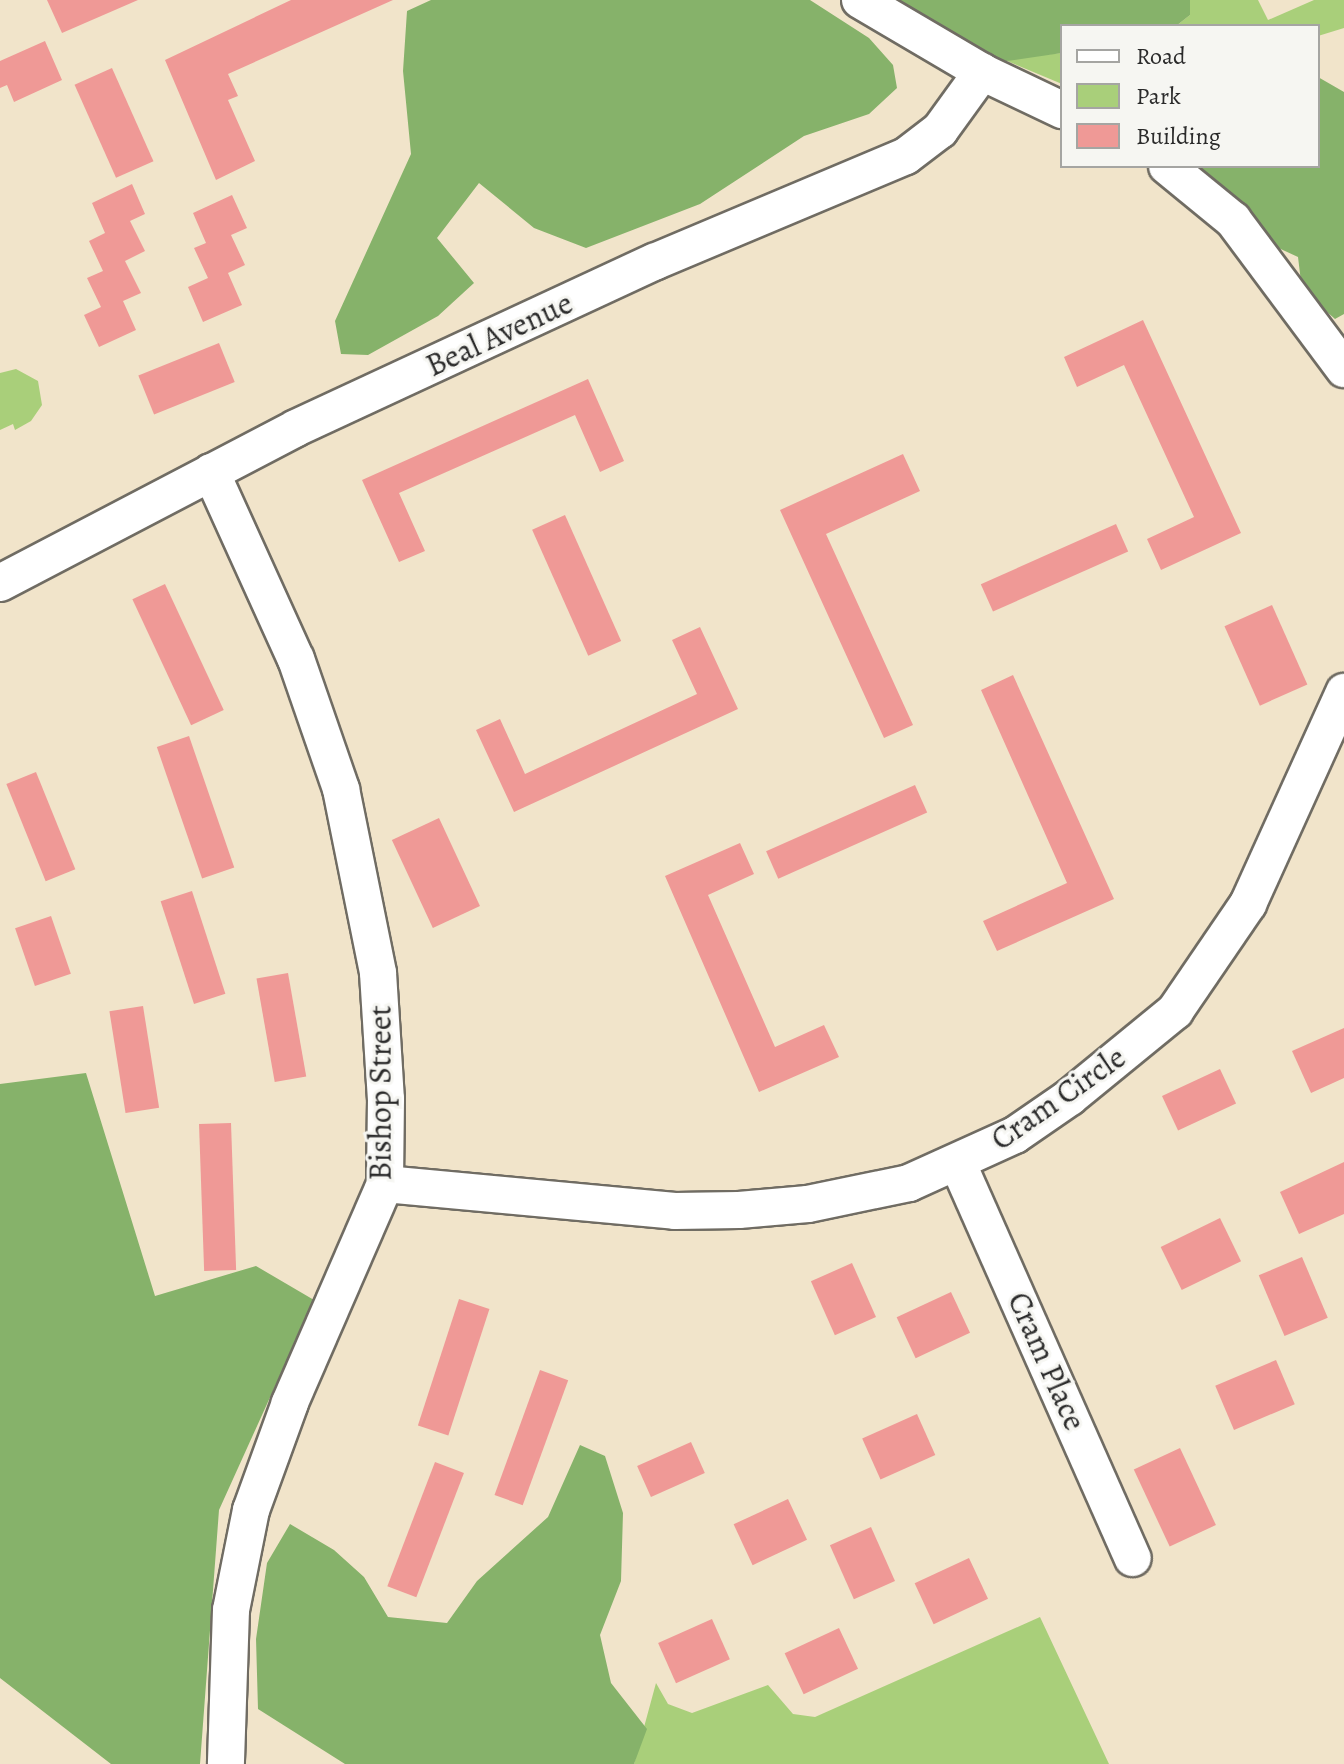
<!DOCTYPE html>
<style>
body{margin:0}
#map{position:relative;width:1344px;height:1764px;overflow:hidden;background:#f1e4ca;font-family:Alegreya,serif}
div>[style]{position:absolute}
.green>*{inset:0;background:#a9cf7a}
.forest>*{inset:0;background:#86b26a}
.building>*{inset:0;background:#ef9996;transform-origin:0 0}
.roads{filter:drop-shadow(2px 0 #706c63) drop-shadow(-2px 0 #706c63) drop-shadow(0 2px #706c63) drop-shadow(0 -2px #706c63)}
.minor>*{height:36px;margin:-18px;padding:0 18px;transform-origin:18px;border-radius:18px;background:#fff}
span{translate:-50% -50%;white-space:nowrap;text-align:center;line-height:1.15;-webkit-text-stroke:6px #f6f6f2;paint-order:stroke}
.street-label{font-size:32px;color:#2b2b2b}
.legend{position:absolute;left:1060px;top:24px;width:260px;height:144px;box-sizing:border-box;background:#f6f6f2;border:2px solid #a5a5a2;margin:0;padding:10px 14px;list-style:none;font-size:24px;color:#2b2b2b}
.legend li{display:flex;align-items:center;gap:16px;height:40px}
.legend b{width:40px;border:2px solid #a5a5a2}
</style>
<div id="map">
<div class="green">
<div style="clip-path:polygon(1190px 0,1258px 0,1268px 20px,1314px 0,1344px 0,1344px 28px,1318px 36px,1318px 26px,1176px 26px,1190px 15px)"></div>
<div style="clip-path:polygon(1062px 53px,1062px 84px,1007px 61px,1011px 58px)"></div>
<div style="clip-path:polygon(16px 369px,38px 381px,42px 405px,31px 421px,15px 430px,13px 424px,0 430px,0 373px)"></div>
<div style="clip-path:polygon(1040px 1617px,1109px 1764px,634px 1764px,656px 1683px,668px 1704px,692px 1713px,768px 1685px,793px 1714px,815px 1717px)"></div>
</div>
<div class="forest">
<div style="clip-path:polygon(431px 0,810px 0,869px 38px,893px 65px,897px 88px,869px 114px,804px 136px,700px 204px,586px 248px,534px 228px,479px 183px,437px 238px,474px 283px,438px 316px,368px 355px,341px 354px,335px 321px,411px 154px,403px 71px,407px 11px)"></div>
<div style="clip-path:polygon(892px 0,1190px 0,1190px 15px,1176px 26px,1062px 26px,1062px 53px,1007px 61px,984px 60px)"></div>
<div style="clip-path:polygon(1318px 77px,1344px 92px,1344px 314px,1335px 319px,1302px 290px,1298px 257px,1272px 245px,1195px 166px,1318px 166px)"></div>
<div style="clip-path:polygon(86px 1073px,155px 1296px,256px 1266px,314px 1300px,219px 1510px,200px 1764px,111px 1764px,0 1678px,0 1084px)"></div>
<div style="clip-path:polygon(580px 1445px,605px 1456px,623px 1513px,621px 1581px,600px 1635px,611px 1683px,647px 1729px,634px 1764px,345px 1764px,258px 1709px,256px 1639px,267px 1563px,290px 1524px,334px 1550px,364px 1577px,388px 1617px,447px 1623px,477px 1581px,548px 1517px)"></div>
</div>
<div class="building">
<div style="clip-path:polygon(47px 0,138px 0,62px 33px)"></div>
<div style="clip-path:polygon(291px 0,393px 0,228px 74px,238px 96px,228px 100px,255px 161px,216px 180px,165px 60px)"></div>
<div style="clip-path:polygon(45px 41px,62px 80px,14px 102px,7px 85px,0 88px,0 61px)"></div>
<div style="left:112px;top:68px;width:102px;height:41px;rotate:66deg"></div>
<div style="clip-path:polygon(132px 184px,145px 214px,130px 221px,145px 251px,125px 261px,141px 293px,123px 301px,136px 330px,99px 347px,84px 315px,101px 307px,87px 278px,103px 271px,89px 241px,105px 233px,92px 203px)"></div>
<div style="clip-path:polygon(232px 195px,247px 228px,231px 235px,245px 265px,228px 273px,242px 305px,203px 322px,188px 287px,208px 278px,194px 248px,206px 243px,193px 213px)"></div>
<div style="clip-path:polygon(1143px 320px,1241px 533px,1161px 570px,1147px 539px,1194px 517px,1124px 365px,1077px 387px,1064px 357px)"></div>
<div style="left:219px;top:343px;width:42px;height:87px;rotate:68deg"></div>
<div style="clip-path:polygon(588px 379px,624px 461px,600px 472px,575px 415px,399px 493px,425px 551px,399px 562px,362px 480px)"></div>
<div style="clip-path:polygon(903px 454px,920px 491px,826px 534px,913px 725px,884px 738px,780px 510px)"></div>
<div style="left:565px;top:515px;width:138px;height:36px;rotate:66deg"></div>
<div style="left:1116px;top:524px;width:30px;height:148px;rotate:66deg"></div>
<div style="left:165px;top:584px;width:139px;height:36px;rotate:65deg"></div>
<div style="left:1272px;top:605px;width:87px;height:52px;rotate:66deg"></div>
<div style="clip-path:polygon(700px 627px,738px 709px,514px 812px,476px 730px,500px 719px,525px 774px,697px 694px,672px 640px)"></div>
<div style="clip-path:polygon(1013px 675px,1114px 899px,997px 951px,983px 921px,1067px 883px,981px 690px)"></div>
<div style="left:189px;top:736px;width:139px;height:34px;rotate:71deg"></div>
<div style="left:36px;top:772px;width:105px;height:32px;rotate:68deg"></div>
<div style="left:915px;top:785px;width:30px;height:163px;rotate:66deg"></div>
<div style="left:439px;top:818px;width:97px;height:52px;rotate:65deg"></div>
<div style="clip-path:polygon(740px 843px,754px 874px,708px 895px,775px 1047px,824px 1025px,839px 1057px,759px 1092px,665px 876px)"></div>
<div style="left:192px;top:891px;width:108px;height:33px;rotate:72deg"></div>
<div style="left:51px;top:916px;width:61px;height:38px;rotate:71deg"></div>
<div style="left:288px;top:973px;width:105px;height:32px;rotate:80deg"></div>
<div style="left:143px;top:1006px;width:103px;height:34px;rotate:81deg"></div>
<div style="clip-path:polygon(1344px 1028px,1344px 1078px,1311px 1093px,1292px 1051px)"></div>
<div style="left:1220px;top:1069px;width:38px;height:64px;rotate:65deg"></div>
<div style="left:231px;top:1123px;width:147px;height:32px;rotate:88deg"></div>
<div style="clip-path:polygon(1344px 1162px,1344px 1214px,1299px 1234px,1280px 1192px)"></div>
<div style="left:1220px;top:1218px;width:48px;height:66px;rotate:64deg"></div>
<div style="left:1302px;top:1257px;width:66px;height:47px;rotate:67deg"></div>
<div style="left:852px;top:1263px;width:59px;height:45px;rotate:66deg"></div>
<div style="left:951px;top:1292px;width:45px;height:60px;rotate:65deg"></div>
<div style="left:459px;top:1299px;width:32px;height:133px;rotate:18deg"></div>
<div style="left:1276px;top:1360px;width:48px;height:66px;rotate:67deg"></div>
<div style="left:540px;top:1370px;width:30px;height:133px;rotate:20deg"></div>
<div style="left:917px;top:1414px;width:45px;height:60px;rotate:66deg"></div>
<div style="left:691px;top:1442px;width:34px;height:59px;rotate:66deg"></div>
<div style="left:1180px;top:1448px;width:85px;height:51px;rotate:65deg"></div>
<div style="left:435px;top:1462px;width:31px;height:133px;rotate:21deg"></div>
<div style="left:788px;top:1499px;width:45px;height:60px;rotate:65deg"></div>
<div style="left:871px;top:1527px;width:59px;height:45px;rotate:66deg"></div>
<div style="left:969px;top:1558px;width:45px;height:60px;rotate:65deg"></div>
<div style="left:712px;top:1619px;width:44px;height:59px;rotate:66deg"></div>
<div style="left:839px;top:1628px;width:45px;height:60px;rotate:65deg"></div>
</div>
<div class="roads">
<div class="minor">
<div style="left:860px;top:0;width:142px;rotate:30.5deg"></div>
<div style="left:982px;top:72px;width:89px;rotate:25.4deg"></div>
<div style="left:1167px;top:166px;width:85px;rotate:39.3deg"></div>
<div style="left:1233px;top:220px;width:186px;rotate:53.3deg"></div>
<div style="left:211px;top:472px;width:205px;rotate:65.6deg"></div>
<div style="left:296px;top:659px;width:138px;rotate:70.9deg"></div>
<div style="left:341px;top:789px;width:188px;rotate:78.6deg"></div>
<div style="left:378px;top:973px;width:126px;rotate:86.4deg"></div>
<div style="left:386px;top:1099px;width:85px;rotate:90.7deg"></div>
<div style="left:385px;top:1184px;width:239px;rotate:113.5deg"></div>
<div style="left:290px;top:1403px;width:114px;rotate:110deg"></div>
<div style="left:251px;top:1510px;width:102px;rotate:101.3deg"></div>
<div style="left:231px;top:1610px;width:154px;rotate:91.9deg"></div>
<div style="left:0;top:583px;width:334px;rotate:-27.6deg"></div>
<div style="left:296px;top:428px;width:395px;rotate:-24.9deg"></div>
<div style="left:654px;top:262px;width:273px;rotate:-22.8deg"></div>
<div style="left:906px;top:156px;width:43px;rotate:-37.4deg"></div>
<div style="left:940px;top:130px;width:72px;rotate:-54.1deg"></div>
<div style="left:958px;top:1164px;width:431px;rotate:66.1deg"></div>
<div style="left:385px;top:1184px;width:291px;rotate:5.3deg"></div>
<div style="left:675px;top:1211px;width:64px;rotate:-0.9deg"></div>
<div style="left:739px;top:1210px;width:69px;rotate:-5deg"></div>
<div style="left:808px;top:1204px;width:103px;rotate:-11.7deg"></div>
<div style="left:909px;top:1183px;width:116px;rotate:-24.4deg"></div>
<div style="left:1015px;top:1135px;width:67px;rotate:-34.6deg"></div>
<div style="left:1070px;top:1097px;width:136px;rotate:-39.3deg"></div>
<div style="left:1175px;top:1011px;width:130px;rotate:-55.7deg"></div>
<div style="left:1248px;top:904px;width:233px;rotate:-65.6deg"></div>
</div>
</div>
<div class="street-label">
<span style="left:499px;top:334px;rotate:-25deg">Beal Avenue</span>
<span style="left:380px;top:1093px;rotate:-90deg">Bishop Street</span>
<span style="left:1058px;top:1098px;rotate:-35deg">Cram Circle</span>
<span style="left:1047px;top:1361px;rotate:66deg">Cram Place</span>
</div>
<ul class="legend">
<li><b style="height:10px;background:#fff"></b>Road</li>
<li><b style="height:22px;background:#a9cf7a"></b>Park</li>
<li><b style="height:22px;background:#ef9996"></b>Building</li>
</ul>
</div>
